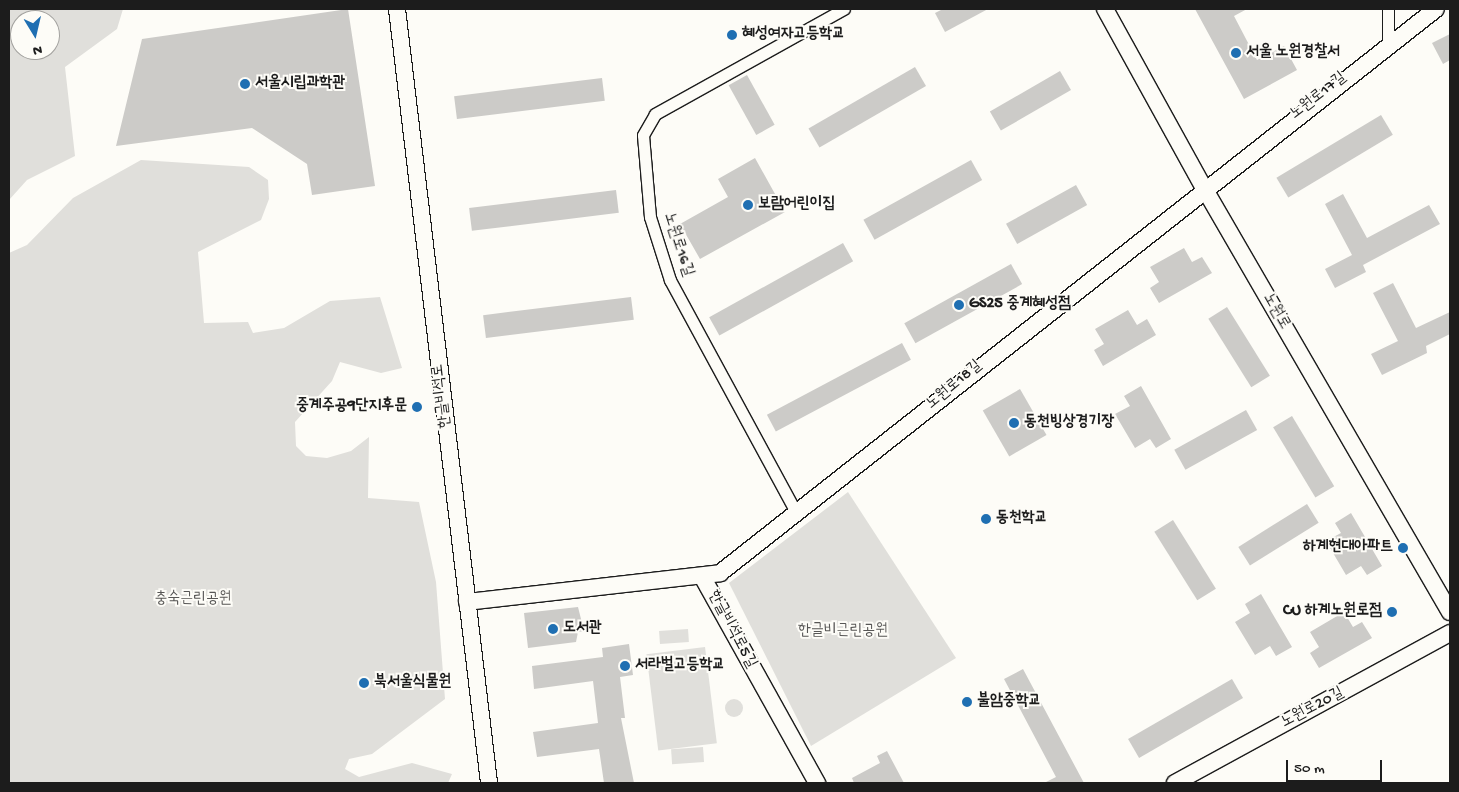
<!DOCTYPE html>
<meta charset="utf-8">
<style>
body{margin:0}
#map{position:relative;width:1459px;height:792px;overflow:hidden;background:#fdfcf7;font-family:"Gochi Hand","Poor Story",sans-serif}
div>[style]{position:absolute}
.green>*{inset:0;background:#e0dfdb;transform-origin:0 0}
.round{border-radius:50%}
.building>*{inset:0;background:#cccbc8;transform-origin:0 0}
.roads{filter:drop-shadow(1px 0 #1c1c1c) drop-shadow(-1px 0 #1c1c1c) drop-shadow(0 1px #1c1c1c) drop-shadow(0 -1px #1c1c1c)}
.street>*{height:11px;margin:-5.5px;padding:0 5.5px;transform-origin:5.5px;border-radius:5.5px;background:#fdfcf7}
.secondary>*{height:16px;margin:-8px;padding:0 8px;transform-origin:8px;border-radius:8px;background:#fdfcf7}
.dots>*{width:14px;height:14px;translate:-50% -50%;box-sizing:border-box;border:2px solid #fdfcf7;border-radius:50%}
span{translate:-50% -50%;white-space:nowrap;text-align:center;line-height:1.15;-webkit-text-stroke:4px #fdfcf7;paint-order:stroke}
.poi-label{font-size:16px;color:#1c1c1c;font-weight:700}
.left{translate:0 -50%;text-align:left}
.right{translate:-100% -50%;text-align:right}
.street-label{font-size:16px;color:#1c1c1c}
.park-label{font-size:16px;color:#575655}
.frame{position:absolute;inset:0;border:10px solid #1c1c1c;pointer-events:none}
.north{position:absolute;left:10px;top:10px;width:50px;height:50px;box-sizing:border-box;background:#fdfcf7;border:1px solid #a3a29f;border-radius:50%;rotate:171deg;font-size:14px;font-weight:700;line-height:20px;text-align:center;color:#1c1c1c}
.north::after{content:'';display:block;margin:auto;width:18px;height:22px;background:#1f6fb2;clip-path:polygon(50% 0,100% 100%,50% 72%,0 100%)}
.scale{position:absolute;left:1286px;top:760px;width:96px;height:22px;box-sizing:border-box;border:2px solid #1c1c1c;border-top:0;padding-left:6px;font-size:15px;line-height:18px;white-space:nowrap;color:#1c1c1c;-webkit-text-stroke:4px #fdfcf7;paint-order:stroke}
</style>
<div id="map">
<div class="green">
<div style="clip-path:polygon(evenodd,9px 9px,123px 9px,117px 29px,65px 67px,75px 156px,27px 180px,9px 200px,9px 9px,20px 20px,50px 20px,50px 50px,20px 50px,20px 20px)"></div>
<div style="clip-path:polygon(141px 160px,249px 167px,268px 180px,269px 199px,261px 220px,198px 252px,204px 323px,248px 322px,253px 333px,284px 328px,330px 301px,380px 297px,402px 368px,381px 373px,340px 362px,332px 381px,295px 422px,296px 446px,306px 456px,327px 458px,351px 451px,369px 437px,368px 498px,419px 502px,436px 582px,445px 699px,372px 754px,349px 759px,345px 769px,359px 777px,412px 763px,452px 774px,448px 783px,9px 783px,9px 253px,27px 245px,73px 198px)"></div>
<div style="clip-path:polygon(848px 492px,956px 658px,811px 746px,729px 583px)"></div>
<div style="left:688px;top:629px;width:13px;height:29px;rotate:86deg"></div>
<div style="left:705px;top:647px;width:97px;height:59px;rotate:83deg"></div>
<div class="round" style="left:725px;top:699px;width:18px;height:18px"></div>
<div style="left:703px;top:747px;width:15px;height:32px;rotate:86deg"></div>
</div>
<div class="building">
<div style="clip-path:polygon(348px 9px,375px 186px,312px 195px,307px 164px,252px 128px,116px 146px,142px 39px)"></div>
<div style="clip-path:polygon(943px 9px,988px 9px,945px 32px,935px 13px)"></div>
<div style="clip-path:polygon(1195px 9px,1247px 9px,1234px 16px,1257px 60px,1284px 46px,1297px 70px,1244px 99px)"></div>
<div style="clip-path:polygon(1450px 34px,1450px 60px,1443px 64px,1432px 43px)"></div>
<div style="left:915px;top:67px;width:22px;height:123px;rotate:60deg"></div>
<div style="left:1060px;top:71px;width:22px;height:81px;rotate:60deg"></div>
<div style="left:747px;top:75px;width:57px;height:21px;rotate:61deg"></div>
<div style="left:602px;top:78px;width:23px;height:149px;rotate:83deg"></div>
<div style="left:1381px;top:115px;width:23px;height:122px;rotate:59deg"></div>
<div style="clip-path:polygon(755px 158px,785px 212px,700px 259px,680px 224px,728px 197px,718px 179px)"></div>
<div style="left:971px;top:160px;width:23px;height:123px;rotate:61deg"></div>
<div style="left:1076px;top:185px;width:23px;height:80px;rotate:61deg"></div>
<div style="left:616px;top:190px;width:23px;height:148px;rotate:83deg"></div>
<div style="clip-path:polygon(1343px 194px,1367px 238px,1429px 205px,1440px 224px,1363px 265px,1366px 272px,1335px 288px,1325px 269px,1352px 255px,1325px 204px)"></div>
<div style="left:843px;top:243px;width:21px;height:153px;rotate:61deg"></div>
<div style="clip-path:polygon(1184px 248px,1192px 262px,1202px 257px,1212px 273px,1159px 303px,1150px 288px,1159px 282px,1150px 267px)"></div>
<div style="left:1011px;top:264px;width:23px;height:122px;rotate:61deg"></div>
<div style="clip-path:polygon(1393px 283px,1416px 328px,1450px 312px,1450px 334px,1426px 346px,1427px 353px,1382px 375px,1371px 354px,1398px 341px,1373px 293px)"></div>
<div style="left:631px;top:297px;width:23px;height:149px;rotate:83deg"></div>
<div style="left:1227px;top:307px;width:81px;height:22px;rotate:58deg"></div>
<div style="clip-path:polygon(1128px 310px,1137px 325px,1147px 319px,1156px 335px,1103px 366px,1094px 350px,1104px 344px,1095px 329px)"></div>
<div style="left:902px;top:343px;width:19px;height:153px;rotate:62deg"></div>
<div style="clip-path:polygon(1141px 386px,1171px 439px,1156px 448px,1150px 439px,1135px 448px,1115px 414px,1130px 406px,1124px 396px)"></div>
<div style="left:1020px;top:389px;width:53px;height:43px;rotate:60deg"></div>
<div style="left:1246px;top:410px;width:23px;height:82px;rotate:61deg"></div>
<div style="left:1292px;top:416px;width:82px;height:22px;rotate:59deg"></div>
<div style="left:1307px;top:504px;width:22px;height:81px;rotate:58deg"></div>
<div style="clip-path:polygon(1351px 513px,1382px 566px,1367px 575px,1361px 566px,1346px 575px,1326px 541px,1341px 533px,1335px 523px)"></div>
<div style="left:1173px;top:520px;width:81px;height:22px;rotate:58deg"></div>
<div style="clip-path:polygon(1261px 594px,1292px 647px,1276px 656px,1270px 646px,1255px 655px,1235px 622px,1250px 613px,1245px 604px)"></div>
<div style="clip-path:polygon(578px 607px,584px 631px,578px 632px,576px 642px,528px 648px,524px 613px)"></div>
<div style="clip-path:polygon(1344px 612px,1353px 627px,1362px 622px,1372px 638px,1319px 668px,1310px 653px,1319px 647px,1310px 632px)"></div>
<div style="clip-path:polygon(629px 644px,633px 675px,620px 677px,625px 718px,621px 718px,634px 783px,604px 783px,599px 749px,537px 757px,533px 732px,598px 723px,593px 681px,534px 689px,532px 666px,603px 657px,602px 648px)"></div>
<div style="clip-path:polygon(1023px 669px,1084px 783px,1044px 783px,1056px 777px,1004px 679px)"></div>
<div style="left:1232px;top:679px;width:22px;height:120px;rotate:60deg"></div>
<div style="clip-path:polygon(887px 751px,904px 783px,854px 783px,852px 778px,880px 763px,877px 756px)"></div>
</div>
<div class="roads">
<div class="street">
<div style="left:1388px;top:43px;width:34px;rotate:-90deg"></div>
<div style="left:797px;top:514px;width:266px;rotate:-118.5deg"></div>
<div style="left:670px;top:280px;width:66px;rotate:-107.6deg"></div>
<div style="left:650px;top:217px;width:82px;rotate:-94.9deg"></div>
<div style="left:643px;top:135px;width:24px;rotate:-60deg"></div>
<div style="left:655px;top:114px;width:216px;rotate:-29.1deg"></div>
</div>
<div class="secondary">
<div style="left:397px;top:9px;width:779px;rotate:83.22deg"></div>
<div style="left:1105px;top:9px;width:205px;rotate:61.1deg"></div>
<div style="left:1204px;top:188px;width:490px;rotate:59.9deg"></div>
<div style="left:703px;top:578px;width:235px;rotate:60.9deg"></div>
<div style="left:467px;top:602px;width:255px;rotate:-6.5deg"></div>
<div style="left:720px;top:573px;width:911px;rotate:-38.23deg"></div>
<div style="left:1175px;top:783px;width:313px;rotate:-28.6deg"></div>
</div>
</div>
<div class="dots">
<div style="left:732px;top:35px;background:#1f6fb2"></div>
<div style="left:1236px;top:53px;background:#1f6fb2"></div>
<div style="left:245px;top:84px;background:#1f6fb2"></div>
<div style="left:748px;top:205px;background:#1f6fb2"></div>
<div style="left:959px;top:305px;background:#1f6fb2"></div>
<div style="left:417px;top:407px;background:#1f6fb2"></div>
<div style="left:1014px;top:423px;background:#1f6fb2"></div>
<div style="left:986px;top:519px;background:#1f6fb2"></div>
<div style="left:1403px;top:548px;background:#1f6fb2"></div>
<div style="left:1392px;top:612px;background:#1f6fb2"></div>
<div style="left:553px;top:629px;background:#1f6fb2"></div>
<div style="left:625px;top:666px;background:#1f6fb2"></div>
<div style="left:364px;top:683px;background:#1f6fb2"></div>
<div style="left:967px;top:702px;background:#1f6fb2"></div>
</div>
<div class="poi-label">
<span class="left" style="left:742px;top:35px">혜성여자고등학교</span>
<span class="left" style="left:1246px;top:53px">서울 노원경찰서</span>
<span class="left" style="left:255px;top:84px">서울시립과학관</span>
<span class="left" style="left:758px;top:205px">보람어린이집</span>
<span class="left" style="left:969px;top:305px">GS25 중계혜성점</span>
<span class="right" style="left:407px;top:407px">중계주공9단지후문</span>
<span class="left" style="left:1024px;top:423px">동천빙상경기장</span>
<span class="left" style="left:996px;top:519px">동천학교</span>
<span class="right" style="left:1393px;top:548px">하계현대아파트</span>
<span class="right" style="left:1382px;top:612px">CU 하계노원로점</span>
<span class="left" style="left:563px;top:629px">도서관</span>
<span class="left" style="left:635px;top:666px">서라벌고등학교</span>
<span class="left" style="left:374px;top:683px">북서울식물원</span>
<span class="left" style="left:977px;top:702px">불암중학교</span>
</div>
<div class="street-label">
<span style="left:1319px;top:97px;rotate:-38deg">노원로17길</span>
<span style="left:677px;top:245px;rotate:72deg">노원로16길</span>
<span style="left:1275px;top:312px;rotate:60deg">노원로</span>
<span style="left:955px;top:386px;rotate:-40deg">노원로18길</span>
<span style="left:443px;top:396px;rotate:-97deg">한글비석로</span>
<span style="left:731px;top:630px;rotate:62deg">한글비석로5길</span>
<span style="left:1313px;top:709px;rotate:-28deg">노원로20길</span>
</div>
<div class="park-label">
<span style="left:193px;top:600px">충숙근린공원</span>
<span style="left:843px;top:632px">한글비근린공원</span>
</div>
<div class="frame"></div>
<div class="north">N</div>
<div class="scale">50 m</div>
</div>
